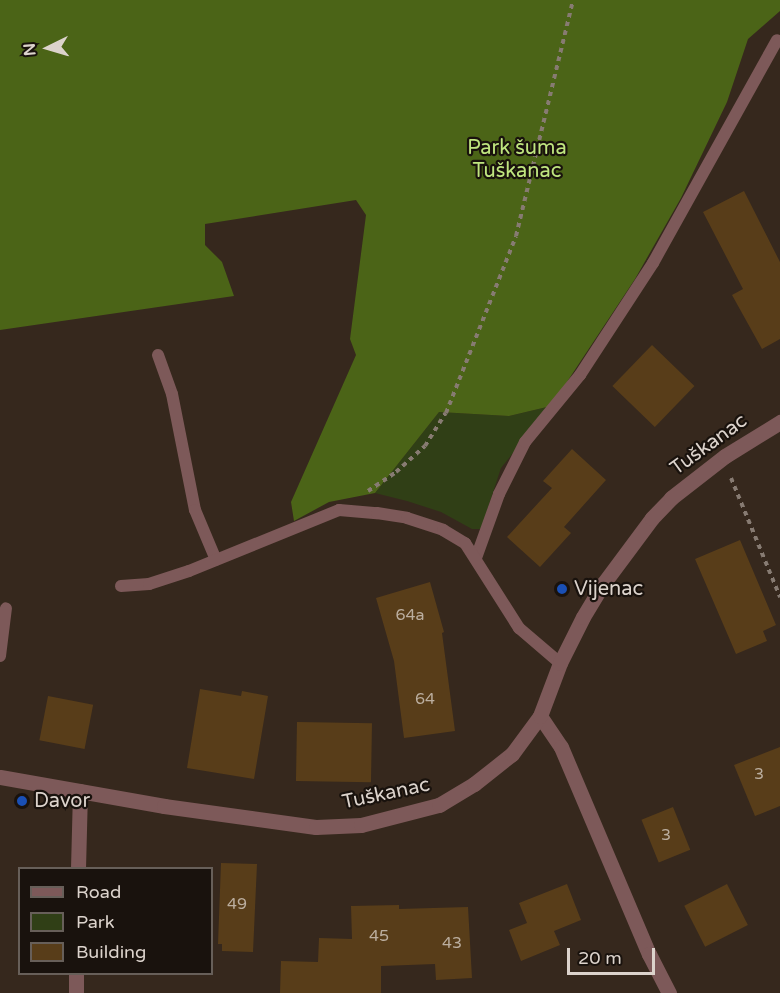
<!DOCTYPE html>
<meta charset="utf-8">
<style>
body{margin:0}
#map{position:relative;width:780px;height:993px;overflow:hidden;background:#36281d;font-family:"Varela Round",sans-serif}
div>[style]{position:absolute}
.green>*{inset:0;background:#303f16}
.forest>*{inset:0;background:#4b6417}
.building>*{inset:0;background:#583d19;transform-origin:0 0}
.path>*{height:4px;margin-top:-2px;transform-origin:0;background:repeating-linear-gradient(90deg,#877b72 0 4.5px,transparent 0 9px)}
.service>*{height:12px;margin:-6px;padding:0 6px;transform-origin:6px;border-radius:6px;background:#7d5959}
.minor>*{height:15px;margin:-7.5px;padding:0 7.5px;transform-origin:7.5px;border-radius:7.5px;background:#7d5959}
.tertiary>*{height:15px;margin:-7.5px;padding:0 7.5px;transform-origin:7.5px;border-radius:7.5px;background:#7d5959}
.dots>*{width:16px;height:16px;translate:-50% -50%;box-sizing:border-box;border:3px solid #19120d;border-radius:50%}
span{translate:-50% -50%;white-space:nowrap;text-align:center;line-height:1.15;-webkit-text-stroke:4.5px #19120d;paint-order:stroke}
.number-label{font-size:16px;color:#bbae9f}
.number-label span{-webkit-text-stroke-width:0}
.park-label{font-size:20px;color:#bfe57f}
.street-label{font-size:20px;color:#dcd3cc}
.poi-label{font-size:20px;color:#dcd3cc}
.left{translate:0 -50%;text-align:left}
.legend{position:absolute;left:18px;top:867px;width:195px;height:108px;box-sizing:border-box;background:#19120d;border:2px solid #675f59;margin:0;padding:8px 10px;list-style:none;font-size:18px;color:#dcd3cc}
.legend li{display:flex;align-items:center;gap:12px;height:30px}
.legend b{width:30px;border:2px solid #675f59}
.north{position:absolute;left:18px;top:18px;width:60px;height:60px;-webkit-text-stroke:4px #19120d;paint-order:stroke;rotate:265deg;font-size:16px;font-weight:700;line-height:24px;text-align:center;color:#dcd3cc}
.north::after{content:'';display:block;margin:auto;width:21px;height:27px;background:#dcd3cc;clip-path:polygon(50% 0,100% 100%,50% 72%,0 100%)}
.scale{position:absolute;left:567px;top:948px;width:88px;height:27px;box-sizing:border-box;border:3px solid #dcd3cc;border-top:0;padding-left:8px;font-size:18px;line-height:21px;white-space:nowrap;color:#dcd3cc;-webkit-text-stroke:4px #19120d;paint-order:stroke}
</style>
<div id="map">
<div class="green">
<div style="clip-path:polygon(551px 406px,501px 468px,481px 529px,472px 529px,441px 512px,407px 501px,375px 493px,439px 412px,509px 416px)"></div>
</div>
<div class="forest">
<div style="clip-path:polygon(0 0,780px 0,780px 11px,748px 39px,727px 102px,681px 198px,635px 279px,551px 406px,509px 416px,439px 412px,375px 493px,329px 502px,294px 521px,291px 502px,356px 355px,350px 339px,366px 215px,356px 200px,205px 224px,205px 245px,222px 262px,234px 296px,0 330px)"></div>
</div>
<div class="building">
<div style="clip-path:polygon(744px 191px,780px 262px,780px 339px,762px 349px,732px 295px,743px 289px,703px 212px)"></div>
<div style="left:652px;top:345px;width:59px;height:57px;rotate:44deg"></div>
<div style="clip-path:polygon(572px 449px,606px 480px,564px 527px,571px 533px,540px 567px,507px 537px,552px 488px,543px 481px)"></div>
<div style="clip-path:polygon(740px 540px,776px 625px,763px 631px,767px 641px,736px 654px,695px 559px)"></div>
<div style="clip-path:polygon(430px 582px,444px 632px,442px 633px,455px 731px,404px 738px,394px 661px,376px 598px)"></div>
<div style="clip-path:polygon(200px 689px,241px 696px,242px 691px,268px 696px,254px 779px,187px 768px)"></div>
<div style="left:48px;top:696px;width:46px;height:45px;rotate:11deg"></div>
<div style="left:297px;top:722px;width:75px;height:59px;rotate:1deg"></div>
<div style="clip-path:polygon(780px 747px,780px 806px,755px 816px,734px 765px)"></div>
<div style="left:673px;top:807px;width:46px;height:34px;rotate:68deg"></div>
<div style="clip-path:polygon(221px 863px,257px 864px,253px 952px,222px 951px,222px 944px,218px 944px)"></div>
<div style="clip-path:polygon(567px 884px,581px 920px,554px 931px,560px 945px,521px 961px,509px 930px,527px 923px,519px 903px)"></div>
<div style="left:727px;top:884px;width:46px;height:48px;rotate:63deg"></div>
<div style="clip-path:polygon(399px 905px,399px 909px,468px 907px,472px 978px,436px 980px,435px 964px,381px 966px,381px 993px,280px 993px,281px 961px,318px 962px,319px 938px,352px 939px,351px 906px)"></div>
</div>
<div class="path">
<div style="left:731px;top:478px;width:129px;rotate:67.6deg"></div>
<div style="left:368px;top:491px;width:34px;rotate:-34deg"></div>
<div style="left:396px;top:472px;width:39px;rotate:-42deg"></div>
<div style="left:425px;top:446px;width:39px;rotate:-58deg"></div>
<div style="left:446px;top:413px;width:190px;rotate:-68.4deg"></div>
<div style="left:516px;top:236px;width:243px;rotate:-76.4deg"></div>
</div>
<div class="service">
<div style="left:158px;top:355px;width:41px;rotate:70.3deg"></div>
<div style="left:172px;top:394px;width:118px;rotate:78.8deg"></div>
<div style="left:195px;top:510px;width:54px;rotate:67.2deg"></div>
<div style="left:476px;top:558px;width:68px;rotate:-70.2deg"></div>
<div style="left:499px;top:494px;width:58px;rotate:-63.4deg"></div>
<div style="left:525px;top:442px;width:87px;rotate:-50.6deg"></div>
<div style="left:580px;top:375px;width:134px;rotate:-56.9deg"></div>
<div style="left:653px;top:263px;width:255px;rotate:-60.9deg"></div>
<div style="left:121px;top:586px;width:28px;rotate:-4deg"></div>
<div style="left:149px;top:584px;width:42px;rotate:-18deg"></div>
<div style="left:189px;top:571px;width:162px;rotate:-22.1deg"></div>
<div style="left:339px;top:510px;width:38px;rotate:5deg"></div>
<div style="left:377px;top:513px;width:30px;rotate:9deg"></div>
<div style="left:407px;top:518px;width:38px;rotate:18deg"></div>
<div style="left:443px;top:530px;width:26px;rotate:31deg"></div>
<div style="left:465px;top:543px;width:101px;rotate:57.6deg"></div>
<div style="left:519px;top:628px;width:54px;rotate:40.5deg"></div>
<div style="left:0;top:656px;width:48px;rotate:-82.9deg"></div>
</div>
<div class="minor">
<div style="left:540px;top:716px;width:37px;rotate:56deg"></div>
<div style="left:561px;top:747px;width:225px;rotate:67deg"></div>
<div style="left:649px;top:954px;width:44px;rotate:62.9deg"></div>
<div style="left:78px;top:868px;width:77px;rotate:-88.5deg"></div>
<div style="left:76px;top:993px;width:19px;rotate:-90deg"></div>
</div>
<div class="tertiary">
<div style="left:0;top:777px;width:167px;rotate:10deg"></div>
<div style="left:164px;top:806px;width:153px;rotate:7.9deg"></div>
<div style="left:316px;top:827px;width:45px;rotate:-2.5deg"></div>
<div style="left:361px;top:825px;width:81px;rotate:-14.4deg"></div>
<div style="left:439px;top:805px;width:41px;rotate:-31deg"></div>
<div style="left:474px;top:784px;width:48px;rotate:-38.3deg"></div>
<div style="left:512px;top:754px;width:47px;rotate:-53.6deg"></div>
<div style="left:540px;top:716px;width:57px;rotate:-69.3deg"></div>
<div style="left:560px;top:663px;width:51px;rotate:-63.4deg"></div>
<div style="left:583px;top:617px;width:39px;rotate:-59deg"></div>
<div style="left:603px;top:584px;width:82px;rotate:-53.4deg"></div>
<div style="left:652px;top:518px;width:28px;rotate:-46deg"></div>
<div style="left:671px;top:498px;width:68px;rotate:-37.9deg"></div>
<div style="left:725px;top:456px;width:65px;rotate:-31.7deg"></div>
</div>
<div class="dots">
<div style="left:562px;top:589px;background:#1a4fb4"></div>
<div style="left:22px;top:801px;background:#1a4fb4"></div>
</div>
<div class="number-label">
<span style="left:410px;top:615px">64a</span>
<span style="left:425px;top:699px">64</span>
<span style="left:759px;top:774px">3</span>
<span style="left:666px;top:835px">3</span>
<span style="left:237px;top:904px">49</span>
<span style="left:379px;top:936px">45</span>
<span style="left:452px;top:943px">43</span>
</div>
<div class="park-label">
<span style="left:517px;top:160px">Park šuma<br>Tuškanac</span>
</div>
<div class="street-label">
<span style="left:709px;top:445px;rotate:-36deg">Tuškanac</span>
<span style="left:386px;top:794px;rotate:-12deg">Tuškanac</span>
</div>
<div class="poi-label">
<span class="left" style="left:574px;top:589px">Vijenac</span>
<span class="left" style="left:34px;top:801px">Davor</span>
</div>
<ul class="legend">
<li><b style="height:8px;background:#7d5959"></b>Road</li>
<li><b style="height:16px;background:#303f16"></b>Park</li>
<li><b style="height:16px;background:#583d19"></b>Building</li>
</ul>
<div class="north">N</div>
<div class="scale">20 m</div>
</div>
